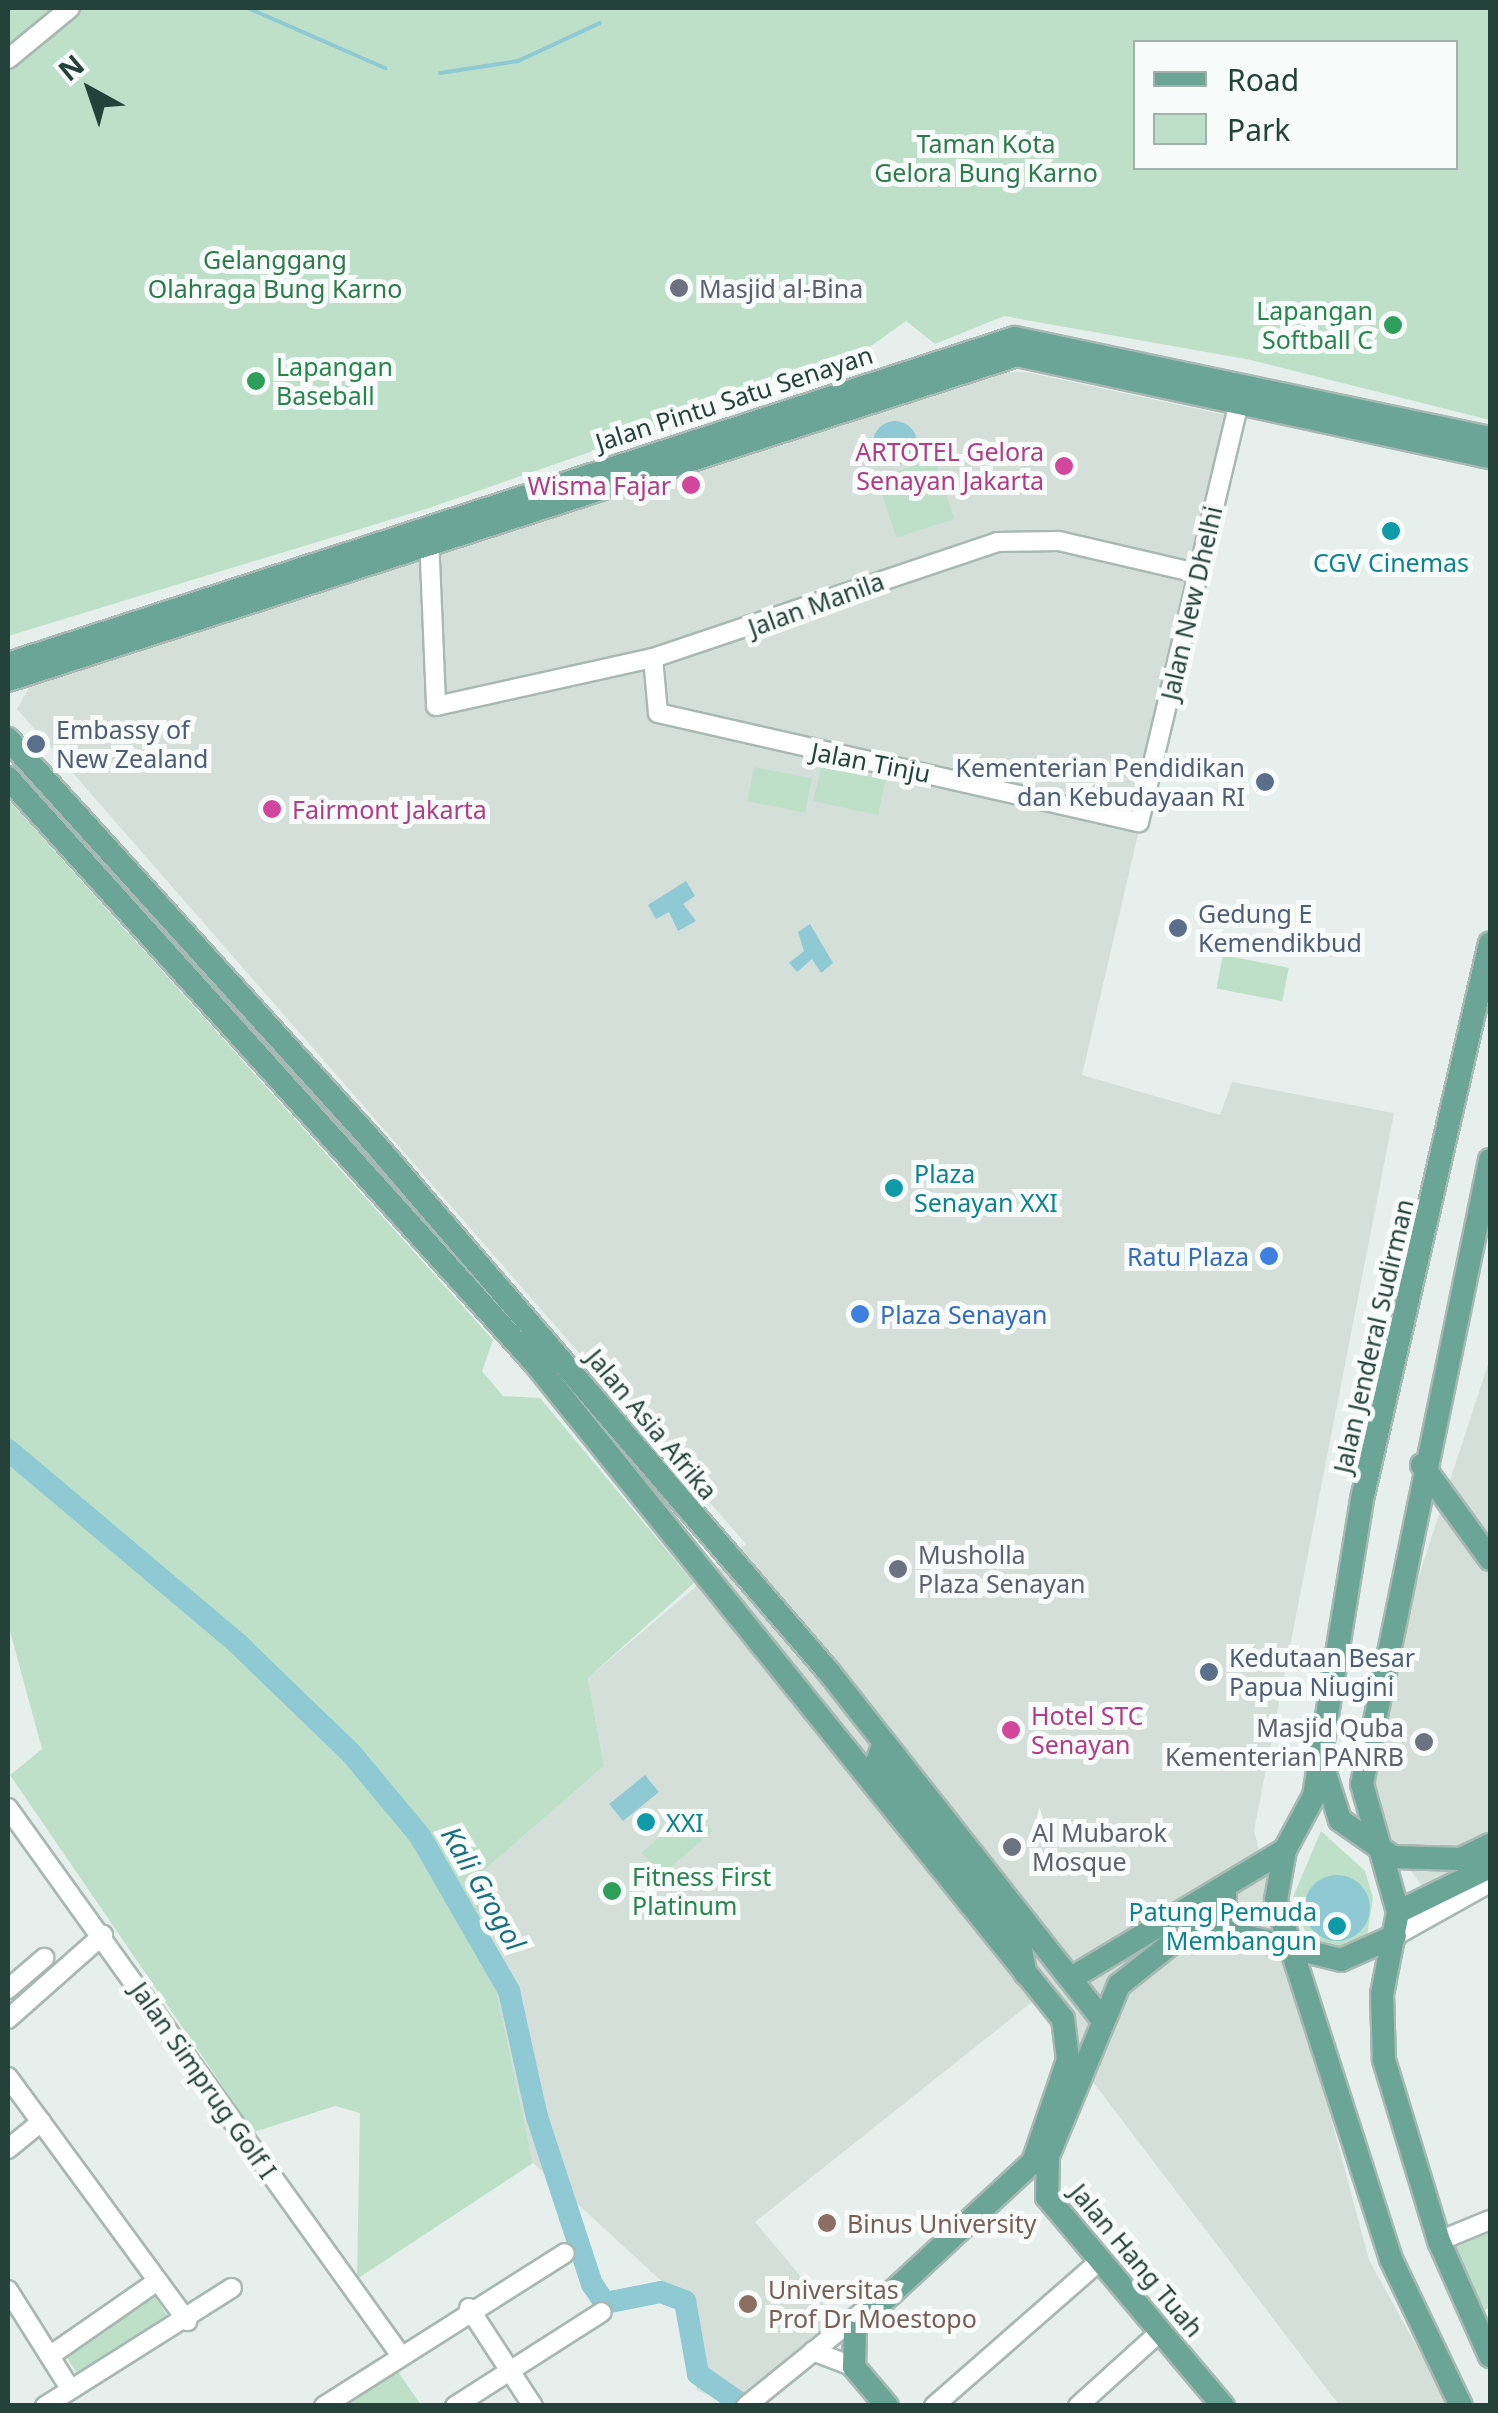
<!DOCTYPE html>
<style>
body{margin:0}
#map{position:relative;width:1498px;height:2413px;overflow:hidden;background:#e6efeb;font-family:"Noto Sans",sans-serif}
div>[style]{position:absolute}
.built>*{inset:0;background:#d4dfda}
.green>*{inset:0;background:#bfe0c8;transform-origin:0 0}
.water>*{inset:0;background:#8ec9d4;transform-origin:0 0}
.round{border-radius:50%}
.stream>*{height:4px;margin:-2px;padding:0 2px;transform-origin:2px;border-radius:2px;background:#8ec9d4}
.river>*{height:22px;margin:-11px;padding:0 11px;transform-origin:11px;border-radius:11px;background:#8ec9d4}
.roads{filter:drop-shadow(2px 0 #a8b8b2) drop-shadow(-2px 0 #a8b8b2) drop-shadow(0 2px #a8b8b2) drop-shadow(0 -2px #a8b8b2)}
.minor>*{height:18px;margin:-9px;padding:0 9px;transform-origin:9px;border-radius:9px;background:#fff}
.major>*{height:22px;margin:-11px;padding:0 11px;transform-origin:11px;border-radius:11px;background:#6aa596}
.dots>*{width:28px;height:28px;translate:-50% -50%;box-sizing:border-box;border:5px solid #f7fbf9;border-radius:50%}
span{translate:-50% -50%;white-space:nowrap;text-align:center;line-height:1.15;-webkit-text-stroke:10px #f7fbf9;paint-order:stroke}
.park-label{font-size:25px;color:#2d7a4b}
.worship-label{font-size:25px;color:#5b616d}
.left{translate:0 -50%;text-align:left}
.right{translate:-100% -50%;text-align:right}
.leisure-label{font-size:25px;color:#27864d}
.street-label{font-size:25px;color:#24423a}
.hotel-label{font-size:25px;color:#b23c85}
.culture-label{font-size:25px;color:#0d838f}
.service-label{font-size:25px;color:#4e5e75}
.shop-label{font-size:25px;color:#366cbe}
.education-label{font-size:25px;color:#785e54}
.water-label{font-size:28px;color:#1c6f80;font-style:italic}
.frame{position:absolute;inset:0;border:10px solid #24423a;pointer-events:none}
.legend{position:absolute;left:1133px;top:40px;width:325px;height:130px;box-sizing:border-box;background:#f7fbf9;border:2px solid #a3b1ad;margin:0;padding:12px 18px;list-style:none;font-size:30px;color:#24423a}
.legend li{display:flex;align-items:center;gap:20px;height:50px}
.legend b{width:50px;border:2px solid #a3b1ad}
.north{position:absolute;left:40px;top:40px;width:100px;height:100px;-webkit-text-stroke:8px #f7fbf9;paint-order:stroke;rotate:320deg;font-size:28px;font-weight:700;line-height:40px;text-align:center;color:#24423a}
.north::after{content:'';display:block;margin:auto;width:35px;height:45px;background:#24423a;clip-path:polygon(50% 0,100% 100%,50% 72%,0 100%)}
</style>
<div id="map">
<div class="built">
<div style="clip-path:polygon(976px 372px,1026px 372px,1235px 417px,1082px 1075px,1220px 1115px,1232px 1082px,1394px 1113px,1254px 1831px,1369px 2260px,1449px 2405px,1339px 2405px,1032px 2002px,755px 2222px,836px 2318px,730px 2405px,697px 2390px,670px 2289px,533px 2163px,473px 1880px,604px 1766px,588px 1678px,746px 1544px,17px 709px,33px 681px)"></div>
<div style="clip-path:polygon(1490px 1358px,1490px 1869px,1439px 1909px,1381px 1830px,1360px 1757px)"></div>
</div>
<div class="green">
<div style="clip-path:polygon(evenodd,8px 8px,1490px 8px,1490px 420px,1251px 360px,1004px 316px,935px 344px,906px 321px,864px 351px,867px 362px,707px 403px,662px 427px,429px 508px,8px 636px,8px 8px,1136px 42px,1456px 42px,1456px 168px,1136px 168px,1136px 42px)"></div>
<div style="left:935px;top:459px;width:63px;height:61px;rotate:72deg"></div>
<div style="left:821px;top:766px;width:66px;height:36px;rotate:12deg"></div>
<div style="left:754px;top:767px;width:59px;height:35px;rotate:11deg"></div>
<div style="clip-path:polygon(8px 799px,493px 1340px,482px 1371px,503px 1396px,540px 1398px,694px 1583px,588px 1678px,604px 1766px,473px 1880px,533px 2163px,357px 2279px,360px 2113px,335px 2106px,254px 2132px,10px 1775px,42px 1749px,8px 1624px)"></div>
<div style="left:1223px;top:955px;width:67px;height:34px;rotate:11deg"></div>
<div style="left:693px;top:1808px;width:30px;height:68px;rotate:49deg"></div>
<div style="clip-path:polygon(1321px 1831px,1365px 1871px,1373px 1898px,1367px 1936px,1334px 1952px,1308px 1940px,1293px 1897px)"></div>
<div style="clip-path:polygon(1490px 2213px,1490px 2306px,1475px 2319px,1435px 2234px)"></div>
<div style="left:151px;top:2290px;width:39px;height:107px;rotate:58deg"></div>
<div style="clip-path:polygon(392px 2363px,421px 2405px,335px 2406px)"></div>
</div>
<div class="water">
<div class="round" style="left:873px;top:421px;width:44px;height:44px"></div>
<div style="clip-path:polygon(686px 881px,695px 896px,683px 904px,696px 921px,678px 931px,669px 912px,656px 919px,648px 905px)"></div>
<div style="clip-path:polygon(810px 924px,833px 963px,821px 973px,812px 959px,797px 972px,789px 963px,804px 951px,798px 932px)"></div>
<div style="left:645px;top:1775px;width:22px;height:46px;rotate:51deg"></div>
<div class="round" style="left:1304px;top:1875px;width:66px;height:66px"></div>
</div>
<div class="stream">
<div style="left:248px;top:8px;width:150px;rotate:23.7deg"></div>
<div style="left:440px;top:73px;width:79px;rotate:-8.7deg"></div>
<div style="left:518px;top:61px;width:90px;rotate:-24.9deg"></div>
</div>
<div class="river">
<div style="left:8px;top:1450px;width:301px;rotate:40.1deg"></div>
<div style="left:238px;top:1644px;width:157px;rotate:44deg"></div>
<div style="left:351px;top:1753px;width:108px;rotate:50.3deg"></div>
<div style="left:420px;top:1836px;width:179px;rotate:60.1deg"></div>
<div style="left:509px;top:1991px;width:129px;rotate:77.5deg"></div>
<div style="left:537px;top:2117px;width:176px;rotate:71.8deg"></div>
<div style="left:592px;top:2284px;width:23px;rotate:56deg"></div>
<div style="left:605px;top:2303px;width:57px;rotate:-11.1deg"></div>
<div style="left:661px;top:2292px;width:26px;rotate:21deg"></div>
<div style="left:685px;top:2301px;width:74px;rotate:79.9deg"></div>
<div style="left:698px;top:2374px;width:56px;rotate:34.8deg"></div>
</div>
<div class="roads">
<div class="minor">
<div style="left:8px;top:59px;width:80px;rotate:-39.4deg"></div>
<div style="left:429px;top:536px;width:170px;rotate:87.6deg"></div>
<div style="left:436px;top:706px;width:222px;rotate:-12.5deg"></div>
<div style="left:653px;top:658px;width:363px;rotate:-18.6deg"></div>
<div style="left:997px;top:542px;width:62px;rotate:-0.9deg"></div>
<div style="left:1059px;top:541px;width:141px;rotate:13.1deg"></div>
<div style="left:653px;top:658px;width:55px;rotate:84.8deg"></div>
<div style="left:658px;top:713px;width:493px;rotate:12.8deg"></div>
<div style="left:1139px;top:822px;width:439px;rotate:-76.6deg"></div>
<div style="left:8px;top:1808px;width:671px;rotate:54.34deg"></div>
<div style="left:1395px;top:1936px;width:109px;rotate:-29.2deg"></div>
<div style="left:8px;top:1989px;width:48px;rotate:-40.7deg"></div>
<div style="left:8px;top:2019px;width:127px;rotate:-41.5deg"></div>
<div style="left:8px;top:2077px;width:303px;rotate:53.7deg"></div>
<div style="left:8px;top:2149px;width:43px;rotate:-39.3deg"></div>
<div style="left:1439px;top:2241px;width:55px;rotate:-22.4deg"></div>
<div style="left:8px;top:2290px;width:115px;rotate:57.8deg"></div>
<div style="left:469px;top:2308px;width:117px;rotate:56.9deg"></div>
<div style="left:813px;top:2351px;width:44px;rotate:21.3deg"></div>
<div style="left:51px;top:2355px;width:128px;rotate:-34.8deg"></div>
<div style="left:45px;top:2406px;width:221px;rotate:-32.3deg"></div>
<div style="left:324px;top:2406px;width:285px;rotate:-32.4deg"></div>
<div style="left:455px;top:2406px;width:174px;rotate:-32.6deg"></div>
<div style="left:746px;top:2406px;width:149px;rotate:-39deg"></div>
<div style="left:934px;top:2406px;width:222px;rotate:-41.2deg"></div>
<div style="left:1078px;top:2406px;width:112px;rotate:-42.1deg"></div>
</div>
<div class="major">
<div style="left:8px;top:664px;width:1058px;rotate:-17.94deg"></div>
<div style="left:1015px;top:338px;width:485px;rotate:11.9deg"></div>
<div style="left:8px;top:680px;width:1060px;rotate:-17.85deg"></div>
<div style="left:1017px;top:355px;width:484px;rotate:12.2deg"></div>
<div style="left:8px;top:739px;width:547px;rotate:47.82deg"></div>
<div style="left:375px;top:1144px;width:695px;rotate:49.32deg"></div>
<div style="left:828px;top:1671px;width:443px;rotate:51.8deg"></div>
<div style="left:8px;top:778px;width:787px;rotate:47.99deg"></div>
<div style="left:535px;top:1363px;width:842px;rotate:51.17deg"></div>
<div style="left:1063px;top:2019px;width:41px;rotate:83deg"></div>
<div style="left:1068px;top:2060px;width:108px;rotate:108.9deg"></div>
<div style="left:1033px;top:2162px;width:243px;rotate:137.2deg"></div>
<div style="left:855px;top:2327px;width:40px;rotate:91.4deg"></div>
<div style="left:854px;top:2367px;width:51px;rotate:49.8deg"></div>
<div style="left:1490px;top:1160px;width:637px;rotate:101.59deg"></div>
<div style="left:1362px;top:1784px;width:133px;rotate:74.3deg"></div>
<div style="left:1398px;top:1912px;width:84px;rotate:101deg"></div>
<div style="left:1382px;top:1994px;width:66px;rotate:88.3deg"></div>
<div style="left:1384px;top:2060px;width:189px;rotate:73.1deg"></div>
<div style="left:1439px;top:2241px;width:126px;rotate:66.1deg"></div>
<div style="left:1422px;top:1465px;width:116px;rotate:54.1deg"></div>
<div style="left:884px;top:1743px;width:23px;rotate:110deg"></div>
<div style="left:876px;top:1765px;width:224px;rotate:50.4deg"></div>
<div style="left:1019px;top:1938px;width:36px;rotate:80deg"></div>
<div style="left:1325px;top:1773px;width:49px;rotate:72.3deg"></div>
<div style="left:1340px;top:1820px;width:65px;rotate:34.9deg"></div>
<div style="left:1393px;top:1857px;width:68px;rotate:1.7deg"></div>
<div style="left:1461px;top:1859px;width:32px;rotate:-26deg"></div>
<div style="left:1398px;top:1912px;width:102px;rotate:-26.1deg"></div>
<div style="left:1192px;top:1932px;width:39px;rotate:-31deg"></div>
<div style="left:1225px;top:1912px;width:21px;rotate:-90deg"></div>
<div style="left:1075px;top:1976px;width:245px;rotate:-31deg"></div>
<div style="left:1223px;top:2406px;width:273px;rotate:-130.1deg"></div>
<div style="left:1047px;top:2197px;width:41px;rotate:-88.6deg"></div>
<div style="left:1048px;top:2156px;width:185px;rotate:-67.5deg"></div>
<div style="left:1119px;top:1985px;width:69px;rotate:-38.5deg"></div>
<div style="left:1173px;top:1942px;width:60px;rotate:-8.7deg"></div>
<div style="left:1232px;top:1933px;width:112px;rotate:13.9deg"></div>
<div style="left:1341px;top:1960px;width:59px;rotate:-24deg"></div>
<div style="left:1461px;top:2406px;width:163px;rotate:-115.5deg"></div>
<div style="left:1391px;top:2259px;width:377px;rotate:-107.8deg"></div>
<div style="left:1276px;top:1900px;width:51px;rotate:-79.8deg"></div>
<div style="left:1285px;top:1850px;width:61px;rotate:-61.8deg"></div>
<div style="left:1314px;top:1796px;width:305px;rotate:-80.8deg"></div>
<div style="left:1363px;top:1495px;width:566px;rotate:-77.04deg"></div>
</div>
</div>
<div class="dots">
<div style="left:679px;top:288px;background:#6b7280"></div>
<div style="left:1393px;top:325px;background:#2e9e5b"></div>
<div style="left:256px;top:381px;background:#2e9e5b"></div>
<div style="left:1064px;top:466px;background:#d1479c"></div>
<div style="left:691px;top:485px;background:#d1479c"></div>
<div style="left:1391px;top:531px;background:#0f9aa8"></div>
<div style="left:36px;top:744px;background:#5c6f8a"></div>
<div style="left:1265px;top:782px;background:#5c6f8a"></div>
<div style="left:272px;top:809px;background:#d1479c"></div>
<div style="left:1178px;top:928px;background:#5c6f8a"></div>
<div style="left:894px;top:1188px;background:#0f9aa8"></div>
<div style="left:1269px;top:1256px;background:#3f7fe0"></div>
<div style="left:860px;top:1314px;background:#3f7fe0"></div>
<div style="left:898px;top:1569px;background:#6b7280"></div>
<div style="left:1209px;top:1672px;background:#5c6f8a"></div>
<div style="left:1011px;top:1730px;background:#d1479c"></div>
<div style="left:1424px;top:1742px;background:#6b7280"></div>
<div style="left:646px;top:1822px;background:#0f9aa8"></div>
<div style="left:1012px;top:1847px;background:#6b7280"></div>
<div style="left:612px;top:1891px;background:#2e9e5b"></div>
<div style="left:1337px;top:1926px;background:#0f9aa8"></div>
<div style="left:827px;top:2223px;background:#8d6e63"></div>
<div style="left:748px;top:2304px;background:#8d6e63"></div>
</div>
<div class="park-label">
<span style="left:986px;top:158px">Taman Kota<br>Gelora Bung Karno</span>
<span style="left:275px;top:274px">Gelanggang<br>Olahraga Bung Karno</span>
</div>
<div class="worship-label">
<span class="left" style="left:699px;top:288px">Masjid al-Bina</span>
<span class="left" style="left:918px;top:1569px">Musholla<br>Plaza Senayan</span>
<span class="right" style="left:1404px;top:1742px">Masjid Quba<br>Kementerian PANRB</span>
<span class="left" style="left:1032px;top:1847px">Al Mubarok<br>Mosque</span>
</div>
<div class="leisure-label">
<span class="right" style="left:1373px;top:325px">Lapangan<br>Softball C</span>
<span class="left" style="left:276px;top:381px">Lapangan<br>Baseball</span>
<span class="left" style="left:632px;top:1891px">Fitness First<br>Platinum</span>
</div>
<div class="street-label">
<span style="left:734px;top:398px;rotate:-18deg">Jalan Pintu Satu Senayan</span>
<span style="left:1191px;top:603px;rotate:-77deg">Jalan New Dhelhi</span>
<span style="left:816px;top:604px;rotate:-20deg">Jalan Manila</span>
<span style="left:871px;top:762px;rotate:11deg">Jalan Tinju</span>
<span style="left:1373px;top:1336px;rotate:-77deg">Jalan Jenderal Sudirman</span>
<span style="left:652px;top:1424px;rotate:50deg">Jalan Asia Afrika</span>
<span style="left:204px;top:2080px;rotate:55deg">Jalan Simprug Golf I</span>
<span style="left:1137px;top:2260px;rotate:50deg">Jalan Hang Tuah</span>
</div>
<div class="hotel-label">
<span class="right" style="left:1044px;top:466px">ARTOTEL Gelora<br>Senayan Jakarta</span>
<span class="right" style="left:671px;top:485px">Wisma Fajar</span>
<span class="left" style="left:292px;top:809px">Fairmont Jakarta</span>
<span class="left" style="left:1031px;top:1730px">Hotel STC<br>Senayan</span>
</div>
<div class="culture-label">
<span style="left:1391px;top:562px">CGV Cinemas</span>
<span class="left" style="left:914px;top:1188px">Plaza<br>Senayan XXI</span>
<span class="left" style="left:666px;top:1822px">XXI</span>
<span class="right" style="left:1317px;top:1926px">Patung Pemuda<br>Membangun</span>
</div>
<div class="service-label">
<span class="left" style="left:56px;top:744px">Embassy of<br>New Zealand</span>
<span class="right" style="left:1245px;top:782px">Kementerian Pendidikan<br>dan Kebudayaan RI</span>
<span class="left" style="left:1198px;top:928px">Gedung E<br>Kemendikbud</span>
<span class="left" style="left:1229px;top:1672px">Kedutaan Besar<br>Papua Niugini</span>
</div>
<div class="shop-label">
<span class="right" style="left:1249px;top:1256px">Ratu Plaza</span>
<span class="left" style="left:880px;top:1314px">Plaza Senayan</span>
</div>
<div class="education-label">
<span class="left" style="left:847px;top:2223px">Binus University</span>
<span class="left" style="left:768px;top:2304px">Universitas<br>Prof Dr Moestopo</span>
</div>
<div class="water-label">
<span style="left:484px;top:1888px;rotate:60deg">Kali Grogol</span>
</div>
<div class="frame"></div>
<ul class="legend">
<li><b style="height:12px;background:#6aa596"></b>Road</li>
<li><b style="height:28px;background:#bfe0c8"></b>Park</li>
</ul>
<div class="north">N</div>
</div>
